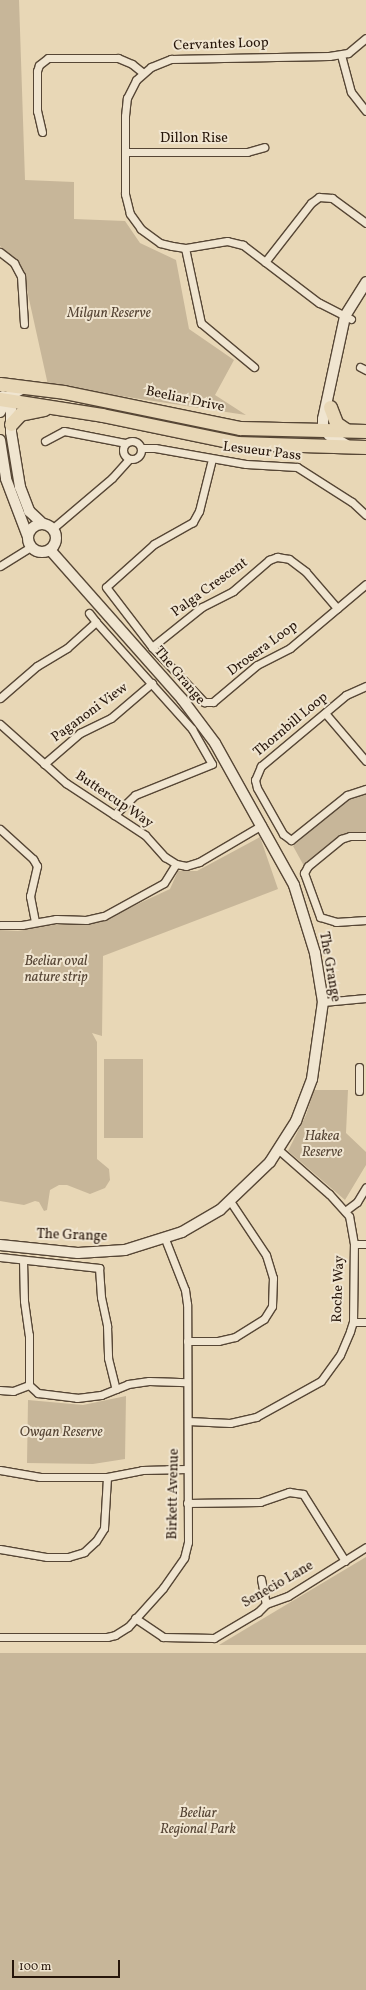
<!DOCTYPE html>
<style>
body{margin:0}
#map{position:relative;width:366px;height:1990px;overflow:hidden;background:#e8d7b6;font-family:Vollkorn,serif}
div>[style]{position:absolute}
.green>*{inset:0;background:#c7b699;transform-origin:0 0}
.roads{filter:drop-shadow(1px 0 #564635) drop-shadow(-1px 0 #564635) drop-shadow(0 1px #564635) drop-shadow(0 -1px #564635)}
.street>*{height:7px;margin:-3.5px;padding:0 3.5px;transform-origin:3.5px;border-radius:3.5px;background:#f0e5d0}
.street>.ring{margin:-3.5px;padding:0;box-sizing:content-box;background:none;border:7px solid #f0e5d0;border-radius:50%}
.secondary>*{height:10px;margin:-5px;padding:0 5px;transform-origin:5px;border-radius:5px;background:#f0e5d0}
.secondary>.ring{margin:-5px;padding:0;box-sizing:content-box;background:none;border:10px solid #f0e5d0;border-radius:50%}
.highway>*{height:13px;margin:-6.5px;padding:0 6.5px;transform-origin:6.5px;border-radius:6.5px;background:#e8d7b6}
span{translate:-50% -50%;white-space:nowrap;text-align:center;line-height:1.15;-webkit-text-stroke:4px #f0e5d0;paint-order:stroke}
.street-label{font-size:14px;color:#26150a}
.park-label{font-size:14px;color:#564535;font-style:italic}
.scale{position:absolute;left:12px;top:1960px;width:108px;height:18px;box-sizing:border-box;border:2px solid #26150a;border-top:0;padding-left:5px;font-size:12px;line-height:14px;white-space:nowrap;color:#26150a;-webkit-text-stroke:3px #f0e5d0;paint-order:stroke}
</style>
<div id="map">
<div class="green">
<div style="clip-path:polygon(0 0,19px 0,25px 180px,74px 182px,74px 219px,125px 221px,140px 243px,176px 260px,189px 329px,234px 360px,215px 395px,246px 415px,48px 385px,23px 272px,19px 262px,0 246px)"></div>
<div style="clip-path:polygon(354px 793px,366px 794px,366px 833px,344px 835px,332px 841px,304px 866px,293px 846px)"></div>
<div style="clip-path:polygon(260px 837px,278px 889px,103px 956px,102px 1036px,92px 1033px,97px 1042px,97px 1159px,109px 1169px,110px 1180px,105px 1188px,90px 1194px,67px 1185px,59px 1185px,50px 1190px,47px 1210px,44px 1211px,39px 1202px,35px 1201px,24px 1205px,0 1201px,0 930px,18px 931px,64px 923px,97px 923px,170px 889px,178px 871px,197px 871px)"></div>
<div style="left:104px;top:1059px;width:39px;height:79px"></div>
<div style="clip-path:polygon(314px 1090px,348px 1090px,346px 1133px,366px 1152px,366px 1165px,345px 1200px,288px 1151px,306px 1115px)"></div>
<div style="clip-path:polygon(126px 1396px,125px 1459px,93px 1464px,27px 1463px,28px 1400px,83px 1405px)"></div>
<div style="clip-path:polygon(366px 1557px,366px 1645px,219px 1645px)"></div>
<div style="left:366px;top:1653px;width:337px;height:366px;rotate:90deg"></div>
</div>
<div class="roads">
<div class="street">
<div style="left:341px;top:55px;width:38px;rotate:75deg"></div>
<div style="left:351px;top:92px;width:24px;rotate:52deg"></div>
<div style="left:42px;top:132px;width:22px;rotate:-103deg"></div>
<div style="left:37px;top:111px;width:40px;rotate:-90deg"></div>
<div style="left:37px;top:71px;width:6px;rotate:-72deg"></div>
<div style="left:39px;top:65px;width:11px;rotate:-38deg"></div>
<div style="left:48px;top:58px;width:70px"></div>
<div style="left:118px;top:58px;width:15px;rotate:23deg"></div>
<div style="left:132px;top:64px;width:14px;rotate:39deg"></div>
<div style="left:125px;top:152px;width:122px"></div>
<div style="left:247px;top:152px;width:18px;rotate:-16deg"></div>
<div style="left:185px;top:248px;width:77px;rotate:78deg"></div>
<div style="left:201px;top:323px;width:69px;rotate:39.7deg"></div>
<div style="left:0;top:252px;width:18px;rotate:38deg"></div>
<div style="left:14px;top:263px;width:15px;rotate:62deg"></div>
<div style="left:21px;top:276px;width:48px;rotate:86.4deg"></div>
<div style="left:265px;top:262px;width:75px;rotate:-52.1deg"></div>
<div style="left:311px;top:203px;width:10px;rotate:-37deg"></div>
<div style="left:319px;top:197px;width:13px;rotate:4deg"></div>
<div style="left:332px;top:198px;width:42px;rotate:36.3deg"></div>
<div style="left:351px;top:319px;width:36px;rotate:-153deg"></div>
<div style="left:319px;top:303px;width:96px;rotate:-142.7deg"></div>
<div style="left:243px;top:245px;width:16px;rotate:-166deg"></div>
<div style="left:227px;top:241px;width:43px;rotate:170.5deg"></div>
<div style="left:185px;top:248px;width:13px;rotate:-171deg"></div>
<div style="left:172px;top:246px;width:12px;rotate:-166deg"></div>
<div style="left:160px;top:243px;width:24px;rotate:-144deg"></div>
<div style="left:141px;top:229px;width:19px;rotate:-126deg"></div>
<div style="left:130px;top:214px;width:21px;rotate:-104deg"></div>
<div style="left:125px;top:194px;width:78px;rotate:-90deg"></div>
<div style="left:125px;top:116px;width:18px;rotate:-84deg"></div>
<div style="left:127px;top:98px;width:20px;rotate:-63deg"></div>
<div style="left:136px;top:80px;width:20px;rotate:-41deg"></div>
<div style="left:151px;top:67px;width:22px;rotate:-22deg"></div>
<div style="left:171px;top:59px;width:158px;rotate:-1.1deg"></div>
<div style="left:329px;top:56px;width:19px;rotate:-9deg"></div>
<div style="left:348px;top:53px;width:23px;rotate:-40deg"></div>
<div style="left:360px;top:367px;width:7px;rotate:27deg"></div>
<div class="ring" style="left:123px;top:441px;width:11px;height:11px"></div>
<div style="left:45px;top:441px;width:21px;rotate:-28deg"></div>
<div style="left:64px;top:431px;width:62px;rotate:11.1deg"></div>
<div style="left:141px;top:448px;width:14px"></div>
<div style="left:155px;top:448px;width:92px;rotate:10deg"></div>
<div style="left:246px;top:464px;width:51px;rotate:3.4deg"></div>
<div style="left:297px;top:467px;width:65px;rotate:32.5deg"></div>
<div style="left:352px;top:502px;width:19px;rotate:43deg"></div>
<div style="left:212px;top:459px;width:54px;rotate:104deg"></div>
<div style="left:199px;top:511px;width:13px;rotate:119deg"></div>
<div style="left:193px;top:522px;width:45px;rotate:150.6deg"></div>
<div style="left:154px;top:544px;width:64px;rotate:138.1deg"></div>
<div style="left:106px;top:587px;width:76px;rotate:52.5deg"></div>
<div style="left:152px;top:647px;width:76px;rotate:46.6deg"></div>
<div style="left:204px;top:702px;width:9px"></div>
<div style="left:213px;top:702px;width:57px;rotate:-40.1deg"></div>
<div style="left:257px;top:665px;width:37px;rotate:-27deg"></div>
<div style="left:290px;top:648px;width:99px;rotate:-40.1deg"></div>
<div style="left:52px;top:529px;width:79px;rotate:-40.4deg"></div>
<div style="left:112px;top:478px;width:25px;rotate:-48deg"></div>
<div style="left:0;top:566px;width:36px;rotate:-32deg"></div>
<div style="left:89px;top:613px;width:11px;rotate:52deg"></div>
<div style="left:152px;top:647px;width:64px;rotate:-38.7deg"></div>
<div style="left:202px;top:607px;width:35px;rotate:-27deg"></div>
<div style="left:233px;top:591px;width:48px;rotate:-40.7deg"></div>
<div style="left:269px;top:560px;width:9px;rotate:-21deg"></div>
<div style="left:277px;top:557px;width:12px;rotate:9deg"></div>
<div style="left:289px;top:559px;width:21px;rotate:37deg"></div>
<div style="left:306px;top:572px;width:48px;rotate:49.3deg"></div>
<div style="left:366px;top:686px;width:22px;rotate:156deg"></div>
<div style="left:346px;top:695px;width:111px;rotate:140.1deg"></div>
<div style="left:261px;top:766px;width:15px;rotate:113deg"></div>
<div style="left:255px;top:780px;width:8px;rotate:76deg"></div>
<div style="left:257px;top:788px;width:53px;rotate:60.5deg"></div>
<div style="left:283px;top:834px;width:10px;rotate:37deg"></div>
<div style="left:291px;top:840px;width:72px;rotate:-38.8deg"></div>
<div style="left:347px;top:795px;width:20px;rotate:-18deg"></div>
<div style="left:0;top:698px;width:49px;rotate:-40.9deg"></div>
<div style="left:37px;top:666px;width:35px;rotate:-31deg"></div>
<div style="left:67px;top:648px;width:39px;rotate:-42deg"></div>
<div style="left:96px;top:622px;width:144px;rotate:48.1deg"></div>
<div style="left:192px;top:729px;width:40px;rotate:60.3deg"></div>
<div style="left:212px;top:764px;width:83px;rotate:158.1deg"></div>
<div style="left:135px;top:795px;width:29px;rotate:136deg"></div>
<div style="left:325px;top:713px;width:63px;rotate:49.5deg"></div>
<div style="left:0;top:724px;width:89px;rotate:41.8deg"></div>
<div style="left:66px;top:783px;width:95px;rotate:33.4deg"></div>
<div style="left:145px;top:835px;width:30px;rotate:48deg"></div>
<div style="left:165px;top:857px;width:13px;rotate:32deg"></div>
<div style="left:176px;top:864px;width:10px;rotate:11deg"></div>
<div style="left:186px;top:866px;width:14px;rotate:-17deg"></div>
<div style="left:199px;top:862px;width:73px;rotate:-30.4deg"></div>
<div style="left:44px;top:764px;width:48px;rotate:-40.7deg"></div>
<div style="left:80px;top:733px;width:34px;rotate:-26deg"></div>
<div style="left:111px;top:718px;width:54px;rotate:-40.5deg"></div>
<div style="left:0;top:829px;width:45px;rotate:42.3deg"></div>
<div style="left:33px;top:859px;width:8px;rotate:60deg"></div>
<div style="left:37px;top:866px;width:31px;rotate:103deg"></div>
<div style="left:30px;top:896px;width:25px;rotate:79deg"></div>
<div style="left:366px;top:836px;width:16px;rotate:180deg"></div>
<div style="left:350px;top:836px;width:9px;rotate:162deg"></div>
<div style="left:341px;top:839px;width:43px;rotate:140.7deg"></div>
<div style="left:308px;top:866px;width:8px;rotate:120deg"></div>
<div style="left:304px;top:873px;width:47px;rotate:70deg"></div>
<div style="left:320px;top:917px;width:17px;rotate:17deg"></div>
<div style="left:336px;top:922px;width:30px;rotate:-4deg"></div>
<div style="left:0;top:925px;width:22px"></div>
<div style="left:22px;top:925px;width:35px;rotate:-10deg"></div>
<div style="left:56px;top:919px;width:30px;rotate:2deg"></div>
<div style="left:86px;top:920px;width:18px;rotate:-13deg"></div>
<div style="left:104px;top:916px;width:68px;rotate:-28.8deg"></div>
<div style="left:164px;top:883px;width:22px;rotate:-58deg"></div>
<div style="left:323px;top:1002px;width:43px;rotate:-5.3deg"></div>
<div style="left:359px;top:1091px;width:24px;rotate:-90deg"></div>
<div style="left:345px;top:1211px;width:15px;rotate:-37deg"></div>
<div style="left:357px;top:1202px;width:17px;rotate:-59deg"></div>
<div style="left:354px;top:1244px;width:12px"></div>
<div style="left:0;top:1257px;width:100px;rotate:6.3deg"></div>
<div style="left:99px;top:1268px;width:29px;rotate:86deg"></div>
<div style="left:101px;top:1297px;width:30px;rotate:78deg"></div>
<div style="left:107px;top:1326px;width:32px;rotate:88deg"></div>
<div style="left:108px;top:1358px;width:32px;rotate:76deg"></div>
<div style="left:23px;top:1260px;width:41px;rotate:88.6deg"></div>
<div style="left:24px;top:1301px;width:34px;rotate:82deg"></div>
<div style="left:29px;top:1335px;width:50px;rotate:90deg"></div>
<div style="left:353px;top:1322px;width:13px"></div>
<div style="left:187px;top:1341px;width:31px"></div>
<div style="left:218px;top:1341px;width:17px;rotate:-13deg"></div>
<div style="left:235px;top:1337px;width:34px;rotate:-32deg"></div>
<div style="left:264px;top:1319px;width:15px;rotate:-58deg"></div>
<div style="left:272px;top:1306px;width:28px;rotate:-88deg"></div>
<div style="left:273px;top:1278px;width:24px;rotate:-107deg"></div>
<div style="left:266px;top:1255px;width:65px;rotate:-123.7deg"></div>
<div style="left:0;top:1390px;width:13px;rotate:4deg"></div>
<div style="left:13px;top:1391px;width:17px;rotate:-21deg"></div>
<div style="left:29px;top:1385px;width:12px;rotate:42deg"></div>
<div style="left:38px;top:1393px;width:39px;rotate:7deg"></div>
<div style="left:77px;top:1398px;width:24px;rotate:-7deg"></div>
<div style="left:101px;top:1395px;width:29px;rotate:-22deg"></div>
<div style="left:128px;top:1384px;width:21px;rotate:-8deg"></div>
<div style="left:149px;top:1381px;width:38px;rotate:2deg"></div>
<div style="left:188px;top:1421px;width:42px;rotate:2.7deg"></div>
<div style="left:230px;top:1423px;width:27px;rotate:-13deg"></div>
<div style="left:256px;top:1417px;width:74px;rotate:-29deg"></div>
<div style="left:321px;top:1381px;width:32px;rotate:-54deg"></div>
<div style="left:340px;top:1355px;width:26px;rotate:-67deg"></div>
<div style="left:350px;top:1331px;width:9px;rotate:-72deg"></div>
<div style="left:353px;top:1322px;width:78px;rotate:-89.3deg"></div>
<div style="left:354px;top:1244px;width:28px;rotate:-100deg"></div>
<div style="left:349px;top:1216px;width:30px;rotate:-132deg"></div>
<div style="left:329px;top:1194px;width:67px;rotate:-138.7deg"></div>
<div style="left:0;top:1470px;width:41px;rotate:9.9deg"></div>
<div style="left:40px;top:1477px;width:67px"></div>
<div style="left:107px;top:1477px;width:36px;rotate:-11deg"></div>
<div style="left:142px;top:1470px;width:45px;rotate:-1.3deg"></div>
<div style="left:187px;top:1503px;width:73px;rotate:-0.8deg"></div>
<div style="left:260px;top:1502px;width:31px;rotate:-19deg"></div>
<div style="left:289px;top:1492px;width:14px;rotate:8deg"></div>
<div style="left:303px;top:1494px;width:79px;rotate:57.9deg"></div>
<div style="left:0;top:1549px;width:48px;rotate:9.7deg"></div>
<div style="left:47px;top:1557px;width:21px"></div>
<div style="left:68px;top:1557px;width:17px;rotate:-17deg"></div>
<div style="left:84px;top:1552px;width:16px;rotate:-43deg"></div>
<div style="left:96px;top:1541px;width:15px;rotate:-58deg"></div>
<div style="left:104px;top:1528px;width:51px;rotate:-86.6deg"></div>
<div style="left:261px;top:1579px;width:25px;rotate:79deg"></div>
<div style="left:135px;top:1618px;width:34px;rotate:34deg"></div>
<div style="left:163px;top:1637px;width:51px;rotate:1.1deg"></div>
<div style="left:214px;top:1638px;width:51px;rotate:-30.6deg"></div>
<div style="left:258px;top:1612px;width:11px;rotate:-45deg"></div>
<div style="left:266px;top:1604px;width:23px;rotate:-20deg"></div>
<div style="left:288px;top:1596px;width:92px;rotate:-32.1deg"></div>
<div style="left:0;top:1637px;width:107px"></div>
<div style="left:107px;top:1637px;width:8px;rotate:-14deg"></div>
<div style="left:115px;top:1635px;width:15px;rotate:-32deg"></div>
<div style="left:128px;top:1627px;width:52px;rotate:-48.1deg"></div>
<div style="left:163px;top:1588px;width:37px;rotate:-55deg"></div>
<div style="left:184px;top:1558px;width:16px;rotate:-76deg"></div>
<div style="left:188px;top:1542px;width:238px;rotate:-90.2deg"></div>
<div style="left:187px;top:1304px;width:14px;rotate:-98deg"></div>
<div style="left:185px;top:1290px;width:55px;rotate:-111.4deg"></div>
</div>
<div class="secondary">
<div style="left:3px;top:396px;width:15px;rotate:58deg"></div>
<div style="left:11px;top:409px;width:23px;rotate:90deg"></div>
<div style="left:11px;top:432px;width:56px;rotate:80.7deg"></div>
<div style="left:20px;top:487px;width:26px;rotate:69deg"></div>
<div style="left:29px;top:511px;width:19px;rotate:43deg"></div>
<div style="left:0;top:412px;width:18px;rotate:-61deg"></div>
<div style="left:9px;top:396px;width:18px;rotate:-29deg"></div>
<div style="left:0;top:440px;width:39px;rotate:81deg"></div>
<div style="left:6px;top:479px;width:62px;rotate:69.2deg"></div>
<div style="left:347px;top:445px;width:21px;rotate:-151deg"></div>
<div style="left:329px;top:435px;width:11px;rotate:-124deg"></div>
<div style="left:323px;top:426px;width:7px;rotate:-90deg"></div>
<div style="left:323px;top:419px;width:105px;rotate:-77.9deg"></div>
<div style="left:345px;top:316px;width:40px;rotate:-58deg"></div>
<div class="ring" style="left:28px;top:524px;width:18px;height:18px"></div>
<div style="left:0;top:1245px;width:78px;rotate:5.9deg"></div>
<div style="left:78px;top:1253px;width:47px;rotate:-3.7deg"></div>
<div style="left:125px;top:1250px;width:60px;rotate:-17.5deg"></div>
<div style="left:182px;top:1232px;width:44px;rotate:-30.1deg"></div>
<div style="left:220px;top:1210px;width:69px;rotate:-43.8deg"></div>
<div style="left:270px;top:1162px;width:49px;rotate:-57.6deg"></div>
<div style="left:296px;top:1121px;width:45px;rotate:-69.1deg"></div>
<div style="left:312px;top:1079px;width:78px;rotate:-81.9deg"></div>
<div style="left:323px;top:1002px;width:50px;rotate:-99.3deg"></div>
<div style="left:315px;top:953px;width:71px;rotate:-107.2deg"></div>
<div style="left:294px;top:885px;width:162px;rotate:-119.1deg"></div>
<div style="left:215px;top:743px;width:55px;rotate:-126.9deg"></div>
<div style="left:182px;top:699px;width:199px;rotate:-131.5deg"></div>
</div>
<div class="highway">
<div style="left:0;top:384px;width:64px;rotate:7.1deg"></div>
<div style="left:64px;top:392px;width:180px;rotate:11.6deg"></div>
<div style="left:240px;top:428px;width:126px;rotate:1.4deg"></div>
<div style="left:0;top:399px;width:103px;rotate:8.9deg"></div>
<div style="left:102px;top:415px;width:138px;rotate:11.7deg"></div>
<div style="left:237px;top:443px;width:129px;rotate:1.8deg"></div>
<div style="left:330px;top:407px;width:17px;rotate:69deg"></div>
<div style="left:336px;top:423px;width:12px;rotate:35deg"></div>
<div style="left:11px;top:424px;width:13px;rotate:-48deg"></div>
<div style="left:20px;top:414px;width:25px;rotate:-12deg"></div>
</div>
</div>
<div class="street-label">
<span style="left:221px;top:45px;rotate:-2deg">Cervantes Loop</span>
<span style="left:194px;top:139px">Dillon Rise</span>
<span style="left:185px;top:400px;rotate:12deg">Beeliar Drive</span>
<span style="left:262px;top:452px;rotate:7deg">Lesueur Pass</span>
<span style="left:210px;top:588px;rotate:-36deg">Palga Crescent</span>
<span style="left:263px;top:649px;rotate:-36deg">Drosera Loop</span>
<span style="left:179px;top:676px;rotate:50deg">The Grange</span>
<span style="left:90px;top:713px;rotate:-36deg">Paganoni View</span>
<span style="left:291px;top:725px;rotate:-40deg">Thornbill Loop</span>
<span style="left:114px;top:800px;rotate:34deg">Buttercup Way</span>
<span style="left:329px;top:967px;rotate:80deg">The Grange</span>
<span style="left:72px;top:1236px;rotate:2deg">The Grange</span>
<span style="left:339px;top:1289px;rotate:-88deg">Roche Way</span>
<span style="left:174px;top:1494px;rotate:-89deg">Birkett Avenue</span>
<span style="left:278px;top:1585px;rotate:-30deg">Senecio Lane</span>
</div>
<div class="park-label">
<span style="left:109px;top:314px">Milgun Reserve</span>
<span style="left:56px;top:970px">Beeliar oval<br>nature strip</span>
<span style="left:322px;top:1145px">Hakea<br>Reserve</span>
<span style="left:61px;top:1433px">Owgan Reserve</span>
<span style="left:198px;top:1822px">Beeliar<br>Regional Park</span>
</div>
<div class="scale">100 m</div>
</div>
